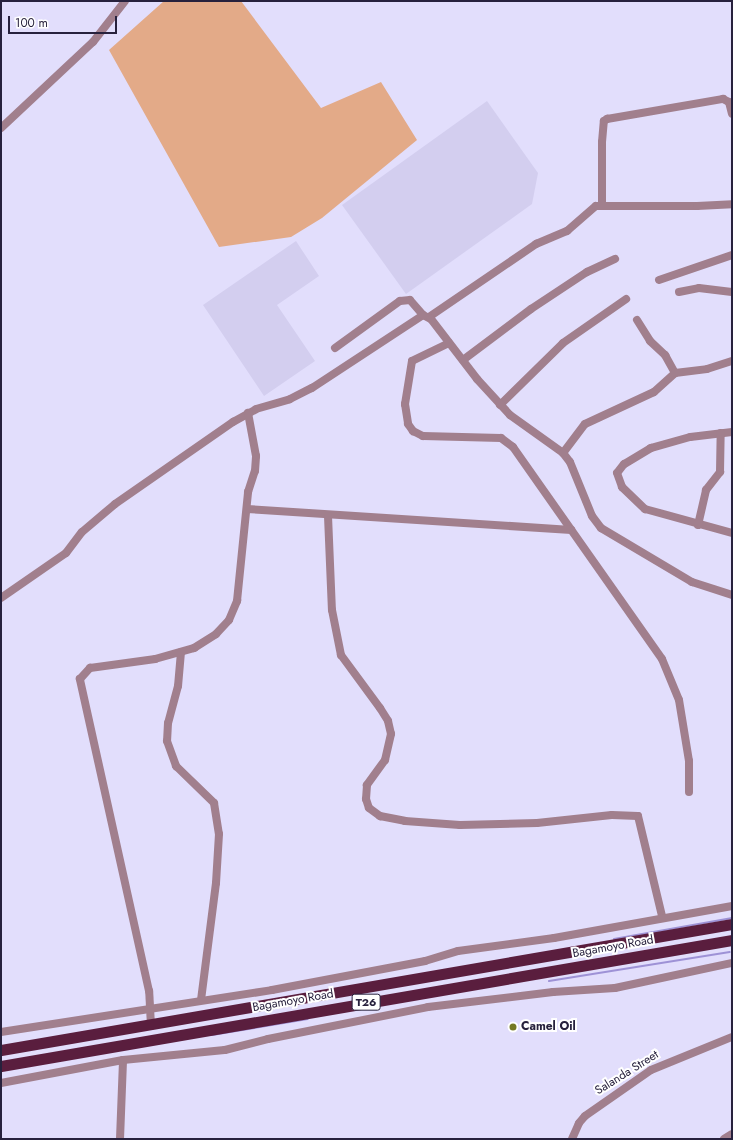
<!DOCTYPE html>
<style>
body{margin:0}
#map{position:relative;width:733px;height:1140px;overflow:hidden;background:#e2defc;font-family:Jost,sans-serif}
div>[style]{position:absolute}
.built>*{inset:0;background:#d3ceef}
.green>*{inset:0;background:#e3aa88}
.stream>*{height:2px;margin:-1px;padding:0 1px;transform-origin:1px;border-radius:1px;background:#9e92d6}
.minor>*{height:8px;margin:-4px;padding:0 4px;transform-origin:4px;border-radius:4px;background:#a17f8d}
.trunk>*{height:11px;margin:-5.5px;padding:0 5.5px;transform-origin:5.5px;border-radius:5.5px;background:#5a1e3e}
.dots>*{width:11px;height:11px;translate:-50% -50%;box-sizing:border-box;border:2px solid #fff;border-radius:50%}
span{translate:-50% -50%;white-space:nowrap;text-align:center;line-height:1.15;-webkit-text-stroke:4px #fff;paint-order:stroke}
.shield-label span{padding:1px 3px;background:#fff;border:1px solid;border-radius:3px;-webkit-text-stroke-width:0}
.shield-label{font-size:11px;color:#27213d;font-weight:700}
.street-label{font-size:12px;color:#27213d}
.poi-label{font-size:12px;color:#27213d;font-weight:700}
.left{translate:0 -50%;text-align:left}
.frame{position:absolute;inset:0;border:2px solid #27213d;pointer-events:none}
.scale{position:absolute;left:8px;top:16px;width:109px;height:18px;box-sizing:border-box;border:2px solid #27213d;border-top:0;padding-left:5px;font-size:12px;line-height:14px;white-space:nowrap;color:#27213d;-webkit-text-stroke:3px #fff;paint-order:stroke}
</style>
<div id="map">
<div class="built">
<div style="clip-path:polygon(487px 101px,538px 173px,532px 204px,406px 294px,342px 205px)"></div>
<div style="clip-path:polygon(296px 241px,319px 276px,277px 305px,315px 361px,264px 396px,203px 305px)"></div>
</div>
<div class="green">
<div style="clip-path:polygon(164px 1px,241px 1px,321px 108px,381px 82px,417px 140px,322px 218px,291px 237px,219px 247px,109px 50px)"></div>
</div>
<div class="stream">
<div style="left:614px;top:939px;width:120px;rotate:-10.1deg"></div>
<div style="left:549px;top:981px;width:183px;rotate:-9.1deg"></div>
<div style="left:212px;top:1035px;width:97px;rotate:-9.5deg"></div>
</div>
<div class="minor">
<div style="left:1px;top:128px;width:126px;rotate:-43.1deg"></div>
<div style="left:93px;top:42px;width:52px;rotate:-52deg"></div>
<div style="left:602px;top:205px;width:63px;rotate:-90deg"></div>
<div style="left:602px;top:142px;width:21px;rotate:-85deg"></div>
<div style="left:604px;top:121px;width:4px;rotate:-34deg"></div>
<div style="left:607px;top:119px;width:118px;rotate:-9.8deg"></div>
<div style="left:723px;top:99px;width:7px;rotate:27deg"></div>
<div style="left:729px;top:102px;width:12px;rotate:76deg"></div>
<div style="left:659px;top:280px;width:77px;rotate:-18.9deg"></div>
<div style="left:679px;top:292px;width:20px;rotate:-11deg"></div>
<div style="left:699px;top:288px;width:33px;rotate:7deg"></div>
<div style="left:429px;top:317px;width:130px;rotate:-34.3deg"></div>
<div style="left:536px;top:244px;width:34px;rotate:-23deg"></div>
<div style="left:567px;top:231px;width:38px;rotate:-41deg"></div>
<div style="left:596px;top:206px;width:101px"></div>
<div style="left:697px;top:206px;width:35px;rotate:-3deg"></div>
<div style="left:637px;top:320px;width:25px;rotate:58deg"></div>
<div style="left:650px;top:341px;width:21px;rotate:43deg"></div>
<div style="left:665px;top:355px;width:21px;rotate:61deg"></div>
<div style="left:449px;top:343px;width:41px;rotate:154.1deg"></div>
<div style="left:412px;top:361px;width:44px;rotate:99.2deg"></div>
<div style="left:405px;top:404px;width:20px;rotate:81deg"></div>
<div style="left:408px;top:424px;width:9px;rotate:54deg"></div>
<div style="left:413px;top:431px;width:11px;rotate:27deg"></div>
<div style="left:423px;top:436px;width:78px;rotate:1.5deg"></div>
<div style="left:501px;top:438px;width:15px;rotate:37deg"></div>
<div style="left:513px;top:447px;width:259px;rotate:54.9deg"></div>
<div style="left:662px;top:659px;width:44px;rotate:67.5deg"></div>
<div style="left:679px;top:700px;width:62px;rotate:80.7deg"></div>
<div style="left:689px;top:761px;width:31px;rotate:90deg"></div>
<div style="left:335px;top:348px;width:80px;rotate:-35.9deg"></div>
<div style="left:400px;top:301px;width:10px;rotate:-6deg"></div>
<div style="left:410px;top:300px;width:20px;rotate:49deg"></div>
<div style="left:463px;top:360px;width:85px;rotate:-36.9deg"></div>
<div style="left:531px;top:309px;width:67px;rotate:-33.5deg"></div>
<div style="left:587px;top:272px;width:31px;rotate:-25deg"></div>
<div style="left:500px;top:405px;width:88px;rotate:-44.5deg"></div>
<div style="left:563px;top:343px;width:77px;rotate:-34.9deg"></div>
<div style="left:732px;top:432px;width:42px;rotate:173.2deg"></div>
<div style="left:690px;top:437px;width:41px;rotate:164.2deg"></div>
<div style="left:651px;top:448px;width:31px;rotate:149deg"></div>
<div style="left:624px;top:464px;width:11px;rotate:128deg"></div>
<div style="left:617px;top:473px;width:15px;rotate:70deg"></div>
<div style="left:622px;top:487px;width:32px;rotate:44deg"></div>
<div style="left:645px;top:509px;width:90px;rotate:15.4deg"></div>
<div style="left:563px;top:453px;width:36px;rotate:-53deg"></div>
<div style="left:585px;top:424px;width:76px;rotate:-24.9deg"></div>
<div style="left:654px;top:392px;width:28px;rotate:-42deg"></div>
<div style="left:675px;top:373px;width:32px;rotate:-7deg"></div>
<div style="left:707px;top:369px;width:26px;rotate:-18deg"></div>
<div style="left:247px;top:509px;width:325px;rotate:3.7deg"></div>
<div style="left:328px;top:516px;width:94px;rotate:87.6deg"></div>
<div style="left:332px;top:610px;width:46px;rotate:78.7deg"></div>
<div style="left:341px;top:655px;width:66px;rotate:53.7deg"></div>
<div style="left:380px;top:708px;width:15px;rotate:58deg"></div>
<div style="left:388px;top:721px;width:13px;rotate:77deg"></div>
<div style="left:391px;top:734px;width:27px;rotate:103deg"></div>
<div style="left:385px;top:760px;width:31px;rotate:126deg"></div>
<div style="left:367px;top:785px;width:14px;rotate:94deg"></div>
<div style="left:366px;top:799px;width:9px;rotate:72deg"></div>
<div style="left:369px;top:808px;width:14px;rotate:36deg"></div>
<div style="left:380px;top:816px;width:25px;rotate:11deg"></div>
<div style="left:405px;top:821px;width:55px;rotate:4.2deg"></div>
<div style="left:460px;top:825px;width:77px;rotate:-1.5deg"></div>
<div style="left:537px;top:823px;width:75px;rotate:-6.1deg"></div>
<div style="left:612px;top:815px;width:26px;rotate:2deg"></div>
<div style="left:638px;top:816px;width:103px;rotate:76.5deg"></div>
<div style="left:698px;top:525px;width:36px;rotate:-77deg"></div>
<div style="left:706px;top:490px;width:23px;rotate:-52deg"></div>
<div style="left:720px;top:472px;width:39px;rotate:-89deg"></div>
<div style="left:1px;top:598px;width:79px;rotate:-34.7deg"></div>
<div style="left:66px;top:553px;width:26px;rotate:-53deg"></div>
<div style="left:82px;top:532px;width:43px;rotate:-40.3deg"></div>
<div style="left:115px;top:504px;width:144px;rotate:-34.8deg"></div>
<div style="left:233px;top:422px;width:26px;rotate:-29deg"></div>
<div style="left:256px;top:409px;width:35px;rotate:-16deg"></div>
<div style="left:290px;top:399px;width:25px;rotate:-27deg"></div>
<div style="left:312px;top:388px;width:133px;rotate:-33.3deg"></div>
<div style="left:423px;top:315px;width:9px;rotate:27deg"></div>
<div style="left:431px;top:319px;width:76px;rotate:52.5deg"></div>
<div style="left:477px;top:379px;width:49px;rotate:47.5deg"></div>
<div style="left:510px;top:415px;width:65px;rotate:35.6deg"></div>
<div style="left:563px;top:453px;width:11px;rotate:52deg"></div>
<div style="left:570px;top:462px;width:58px;rotate:67.8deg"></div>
<div style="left:592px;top:516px;width:15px;rotate:53deg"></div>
<div style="left:601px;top:528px;width:106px;rotate:30.7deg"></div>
<div style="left:692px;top:582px;width:42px;rotate:18deg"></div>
<div style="left:181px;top:652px;width:34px;rotate:95deg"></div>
<div style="left:178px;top:686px;width:38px;rotate:105deg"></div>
<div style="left:168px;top:723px;width:18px;rotate:93deg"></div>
<div style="left:167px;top:741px;width:27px;rotate:70deg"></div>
<div style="left:176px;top:766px;width:53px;rotate:44.2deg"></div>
<div style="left:214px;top:803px;width:31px;rotate:81deg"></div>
<div style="left:219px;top:834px;width:49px;rotate:93.5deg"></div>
<div style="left:216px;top:883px;width:118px;rotate:97.3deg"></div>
<div style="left:151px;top:1026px;width:35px;rotate:-93deg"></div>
<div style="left:149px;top:991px;width:320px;rotate:-102.5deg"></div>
<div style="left:80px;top:679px;width:15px;rotate:-48deg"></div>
<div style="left:90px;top:668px;width:66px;rotate:-7.9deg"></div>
<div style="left:155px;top:659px;width:41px;rotate:-15.8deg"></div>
<div style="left:194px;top:648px;width:26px;rotate:-32deg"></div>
<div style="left:216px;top:634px;width:19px;rotate:-47deg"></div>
<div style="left:229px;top:620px;width:21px;rotate:-67deg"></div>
<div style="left:237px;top:601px;width:110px;rotate:-84.2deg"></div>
<div style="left:248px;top:492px;width:22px;rotate:-72deg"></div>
<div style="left:255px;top:471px;width:15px;rotate:-86deg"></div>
<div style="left:256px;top:456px;width:44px;rotate:-100.5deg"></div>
<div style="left:1px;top:1032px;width:274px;rotate:-8.8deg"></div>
<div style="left:272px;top:990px;width:156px;rotate:-10.7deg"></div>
<div style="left:425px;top:961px;width:34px;rotate:-17deg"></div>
<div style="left:458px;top:951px;width:97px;rotate:-7.7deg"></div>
<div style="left:554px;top:938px;width:181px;rotate:-10.2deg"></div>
<div style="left:1px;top:1083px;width:124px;rotate:-10.7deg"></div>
<div style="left:123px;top:1060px;width:102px;rotate:-5.6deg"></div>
<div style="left:225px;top:1050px;width:44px;rotate:-14.3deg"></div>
<div style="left:268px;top:1039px;width:163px;rotate:-11.3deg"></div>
<div style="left:428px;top:1007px;width:126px;rotate:-6.8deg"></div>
<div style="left:553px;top:992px;width:62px;rotate:-3.7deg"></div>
<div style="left:615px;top:988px;width:120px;rotate:-12.1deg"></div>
<div style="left:120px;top:1139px;width:79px;rotate:-87.8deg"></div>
<div style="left:572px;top:1139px;width:17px;rotate:-66deg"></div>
<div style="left:579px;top:1123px;width:9px;rotate:-49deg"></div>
<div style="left:585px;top:1116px;width:80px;rotate:-34.9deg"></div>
<div style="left:651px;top:1070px;width:87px;rotate:-22.2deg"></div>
<div style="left:724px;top:1139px;width:9px;rotate:-32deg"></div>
</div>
<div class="trunk">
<div style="left:1px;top:1050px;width:742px;rotate:-9.78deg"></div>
<div style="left:1px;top:1066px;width:742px;rotate:-9.78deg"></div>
</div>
<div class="dots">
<div style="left:513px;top:1027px;background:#757922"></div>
</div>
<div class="shield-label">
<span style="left:366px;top:1002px">T26</span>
</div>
<div class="street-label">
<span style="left:613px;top:947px;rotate:-10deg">Bagamoyo Road</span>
<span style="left:293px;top:1001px;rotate:-10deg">Bagamoyo Road</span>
<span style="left:627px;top:1073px;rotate:-32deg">Salanda Street</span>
</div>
<div class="poi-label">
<span class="left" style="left:521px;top:1027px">Camel Oil</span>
</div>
<div class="frame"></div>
<div class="scale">100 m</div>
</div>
